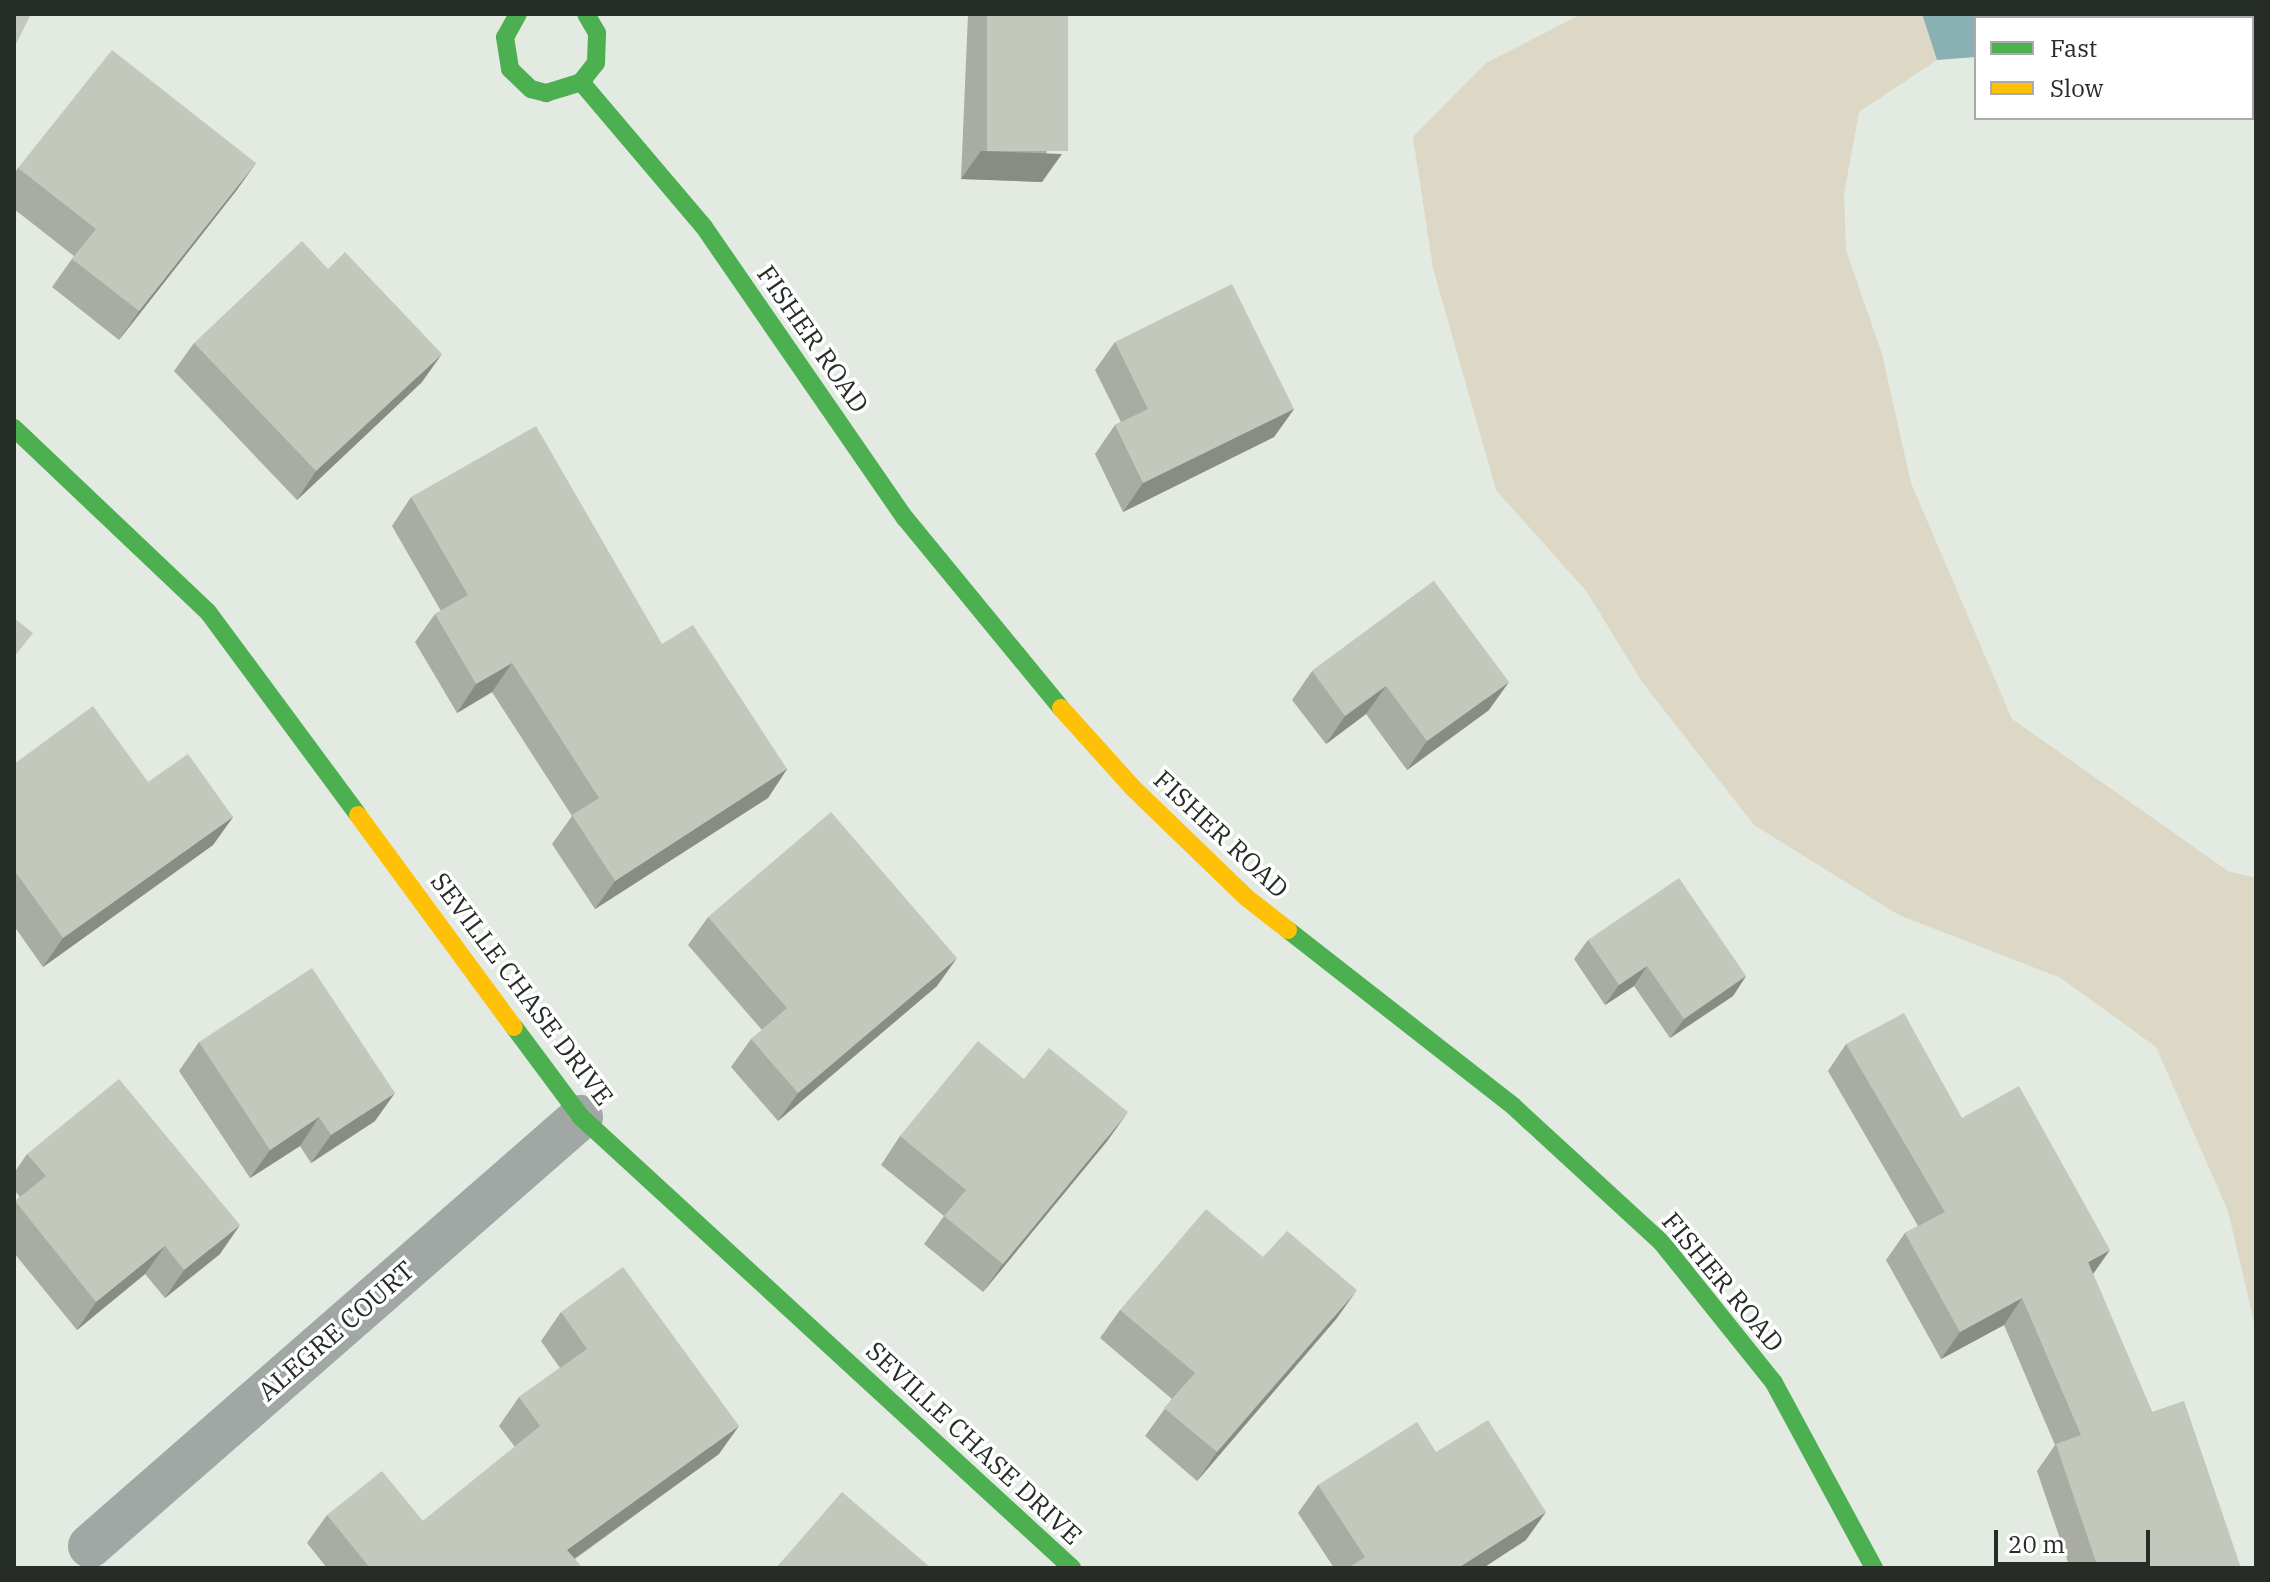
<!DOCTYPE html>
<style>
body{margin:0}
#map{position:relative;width:2270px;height:1582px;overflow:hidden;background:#e2eae2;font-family:"IBM Plex Serif",serif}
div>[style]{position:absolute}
.green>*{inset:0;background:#dcd8c5}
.water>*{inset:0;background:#89b1b3}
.street>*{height:44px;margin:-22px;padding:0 22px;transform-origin:22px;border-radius:22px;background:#a0a7a4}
.fast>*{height:18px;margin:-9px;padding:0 9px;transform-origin:9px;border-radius:9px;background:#4caf50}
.slow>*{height:18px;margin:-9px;padding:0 9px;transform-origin:9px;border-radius:9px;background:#ffc107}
.wall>*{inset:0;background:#a8aca3}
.shaded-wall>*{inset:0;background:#888c84}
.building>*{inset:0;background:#c3c8bd;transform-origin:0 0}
span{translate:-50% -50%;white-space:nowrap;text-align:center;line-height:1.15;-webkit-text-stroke:7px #fff;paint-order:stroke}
.street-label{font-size:26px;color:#262c26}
.frame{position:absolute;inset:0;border:16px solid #262c26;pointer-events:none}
.legend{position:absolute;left:1974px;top:16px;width:280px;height:104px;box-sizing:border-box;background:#fff;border:2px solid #a8aba8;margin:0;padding:10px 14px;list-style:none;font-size:24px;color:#262c26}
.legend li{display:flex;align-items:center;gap:16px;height:40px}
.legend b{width:40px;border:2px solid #a8aba8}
.scale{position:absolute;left:1994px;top:1530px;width:156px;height:36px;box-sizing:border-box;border:4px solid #262c26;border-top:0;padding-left:10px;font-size:24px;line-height:28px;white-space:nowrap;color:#262c26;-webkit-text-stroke:6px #fff;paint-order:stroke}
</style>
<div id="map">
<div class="green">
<div style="clip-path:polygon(1582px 14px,1922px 14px,1937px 60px,1859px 112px,1844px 194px,1846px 250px,1882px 354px,1911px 483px,2012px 719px,2228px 871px,2256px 878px,2256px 1330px,2228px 1211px,2156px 1047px,2061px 978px,1899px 915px,1754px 825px,1642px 682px,1587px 592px,1496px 490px,1433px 268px,1413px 137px,1486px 63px)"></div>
</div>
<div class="water">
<div style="clip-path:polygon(1922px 14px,2228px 14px,1976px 18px,1976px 57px,1937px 60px)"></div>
</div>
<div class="street">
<div style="left:90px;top:1546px;width:652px;rotate:-41.14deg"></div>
</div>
<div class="fast">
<div style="left:518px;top:14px;width:26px;rotate:119deg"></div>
<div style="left:505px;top:37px;width:32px;rotate:81deg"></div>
<div style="left:510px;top:69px;width:29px;rotate:44deg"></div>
<div style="left:531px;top:89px;width:16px;rotate:15deg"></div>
<div style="left:546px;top:93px;width:37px;rotate:-17deg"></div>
<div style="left:581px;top:82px;width:24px;rotate:-52deg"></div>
<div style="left:596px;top:63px;width:30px;rotate:-88deg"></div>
<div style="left:597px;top:33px;width:22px;rotate:-120deg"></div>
<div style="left:581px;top:82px;width:190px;rotate:49.7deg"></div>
<div style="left:704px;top:227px;width:354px;rotate:55.4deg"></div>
<div style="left:905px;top:518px;width:246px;rotate:50.6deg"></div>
<div style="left:14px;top:428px;width:267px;rotate:43.5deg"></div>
<div style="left:208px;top:612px;width:252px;rotate:53.5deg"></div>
<div style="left:1288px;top:930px;width:286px;rotate:38deg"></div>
<div style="left:1513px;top:1106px;width:202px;rotate:42.6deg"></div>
<div style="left:1662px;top:1243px;width:179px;rotate:51.3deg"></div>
<div style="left:1774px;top:1383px;width:210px;rotate:61.6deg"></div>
<div style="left:514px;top:1027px;width:112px;rotate:53.3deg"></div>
<div style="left:581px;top:1117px;width:667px;rotate:42.57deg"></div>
</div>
<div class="slow">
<div style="left:1061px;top:708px;width:108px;rotate:48deg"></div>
<div style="left:1133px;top:788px;width:158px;rotate:44deg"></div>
<div style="left:1247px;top:898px;width:52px;rotate:38deg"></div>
<div style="left:358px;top:815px;width:263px;rotate:53.7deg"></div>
</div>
<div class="wall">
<div style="clip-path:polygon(968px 14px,1068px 14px,1042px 182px,961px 179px)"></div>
<div style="clip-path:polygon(256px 163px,236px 191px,119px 340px,52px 287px,74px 256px,14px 209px,14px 174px,18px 168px)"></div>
<div style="clip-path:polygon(328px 269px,422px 382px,297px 500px,174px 371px,194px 343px)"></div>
<div style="clip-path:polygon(1115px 342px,1294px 409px,1274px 437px,1123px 512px,1095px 454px,1115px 425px,1121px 422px,1095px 370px)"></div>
<div style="clip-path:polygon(411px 497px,662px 644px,787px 769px,768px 798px,595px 909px,552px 844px,572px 816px,492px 692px,457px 713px,415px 642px,435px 614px,441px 611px,392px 526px)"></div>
<div style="clip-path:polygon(1434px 581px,1489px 710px,1407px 770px,1366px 714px,1326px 744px,1292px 700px,1312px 671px)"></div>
<div style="clip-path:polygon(14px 764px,233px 817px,213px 845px,43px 967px,14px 926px)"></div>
<div style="clip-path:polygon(708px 917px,937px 986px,778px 1121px,731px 1067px,751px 1039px,762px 1030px,688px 945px)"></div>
<div style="clip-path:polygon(1588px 940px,1746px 976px,1733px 996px,1670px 1038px,1634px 986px,1605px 1005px,1574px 959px)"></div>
<div style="clip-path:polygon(199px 1042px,375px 1121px,311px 1163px,300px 1146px,250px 1178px,179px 1071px)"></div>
<div style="clip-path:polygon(1846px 1044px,1962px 1118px,2093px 1274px,2152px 1412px,2241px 1568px,2070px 1568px,2037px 1471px,2055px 1445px,2004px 1325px,1941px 1359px,1886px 1260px,1905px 1233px,1918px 1226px,1828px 1071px)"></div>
<div style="clip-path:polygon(1024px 1079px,1108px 1140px,983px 1292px,924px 1244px,944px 1216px,881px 1165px,900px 1136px)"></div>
<div style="clip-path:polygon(27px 1154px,220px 1254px,165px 1298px,145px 1274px,77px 1330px,14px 1253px,14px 1202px,20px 1197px,14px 1190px,14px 1173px)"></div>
<div style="clip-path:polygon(1120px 1310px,1337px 1318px,1197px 1481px,1145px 1436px,1172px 1399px,1100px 1338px)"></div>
<div style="clip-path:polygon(561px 1312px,719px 1454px,575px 1559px,580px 1568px,327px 1568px,307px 1543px,327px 1515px,423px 1521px,515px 1447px,499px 1426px,519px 1397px,560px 1368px,541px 1341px)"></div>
<div style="clip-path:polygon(1436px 1452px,1526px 1540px,1483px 1568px,1334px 1568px,1298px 1513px,1318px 1485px)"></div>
</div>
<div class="shaded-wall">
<div style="clip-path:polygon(981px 151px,1062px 154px,1042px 182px,961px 179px)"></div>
<div style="clip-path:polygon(256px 163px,236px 191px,119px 340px,139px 311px)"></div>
<div style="clip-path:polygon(442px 354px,422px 382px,297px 500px,316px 471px)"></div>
<div style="clip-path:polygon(1294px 409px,1274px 437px,1123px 512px,1143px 483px)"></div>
<div style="clip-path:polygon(512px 663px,492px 692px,457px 713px,476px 684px)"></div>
<div style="clip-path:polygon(1509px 682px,1489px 710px,1407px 770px,1427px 741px)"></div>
<div style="clip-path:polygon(1386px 686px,1366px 714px,1326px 744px,1345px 716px)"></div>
<div style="clip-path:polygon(787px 769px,768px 798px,595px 909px,615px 881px)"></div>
<div style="clip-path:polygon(233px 817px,213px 845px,43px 967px,63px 938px)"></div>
<div style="clip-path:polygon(957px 958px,937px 986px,778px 1121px,798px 1093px)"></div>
<div style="clip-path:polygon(1647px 966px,1634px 986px,1605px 1005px,1619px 985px)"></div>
<div style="clip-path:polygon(1746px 976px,1733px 996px,1670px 1038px,1684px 1019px)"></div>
<div style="clip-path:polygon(395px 1093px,375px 1121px,311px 1163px,331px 1135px)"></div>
<div style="clip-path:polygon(1128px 1112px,1108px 1140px,983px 1292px,1003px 1264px)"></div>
<div style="clip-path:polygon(319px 1117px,300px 1146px,250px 1178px,270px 1150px)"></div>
<div style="clip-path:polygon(240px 1225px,220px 1254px,165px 1298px,184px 1270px)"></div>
<div style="clip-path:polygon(165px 1246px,145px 1274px,77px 1330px,96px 1302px)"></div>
<div style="clip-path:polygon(2110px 1250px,2091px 1277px,2088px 1262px)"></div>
<div style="clip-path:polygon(1357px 1290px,1337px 1318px,1197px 1481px,1217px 1452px)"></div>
<div style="clip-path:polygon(2022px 1298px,2004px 1325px,1941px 1359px,1960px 1332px)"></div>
<div style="clip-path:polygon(739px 1426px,719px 1454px,561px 1568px,567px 1550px)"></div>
<div style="clip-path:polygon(1546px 1512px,1526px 1540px,1483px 1568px,1458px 1568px)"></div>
</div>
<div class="building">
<div style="clip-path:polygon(14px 14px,31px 14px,14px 48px)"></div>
<div style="left:987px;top:14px;width:81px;height:137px"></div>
<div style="clip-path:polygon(112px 50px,256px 163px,139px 311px,72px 259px,96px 229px,18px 168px)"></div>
<div style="clip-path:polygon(302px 241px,328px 269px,345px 252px,442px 354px,316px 471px,194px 343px)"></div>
<div style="clip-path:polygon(1232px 284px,1294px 409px,1143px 483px,1115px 425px,1148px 409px,1115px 342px)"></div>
<div style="clip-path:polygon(536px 426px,662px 644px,693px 625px,787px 769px,615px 881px,572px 815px,599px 798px,512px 663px,476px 684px,435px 614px,468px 595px,411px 497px)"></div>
<div style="clip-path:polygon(1434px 581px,1509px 682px,1427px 741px,1386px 686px,1345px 716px,1312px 671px)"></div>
<div style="clip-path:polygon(14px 618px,33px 633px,14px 657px)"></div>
<div style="clip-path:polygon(93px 706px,148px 782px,188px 754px,233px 817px,63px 938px,14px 870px,14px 764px)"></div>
<div style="clip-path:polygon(831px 812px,957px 958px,798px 1093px,751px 1039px,787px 1008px,708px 917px)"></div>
<div style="clip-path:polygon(1679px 878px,1746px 976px,1684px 1019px,1647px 966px,1619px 985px,1588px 940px)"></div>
<div style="clip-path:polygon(312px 968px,395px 1093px,331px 1135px,319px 1117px,270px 1150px,199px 1042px)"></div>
<div style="clip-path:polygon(1904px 1013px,1962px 1118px,2019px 1086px,2110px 1250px,2088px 1262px,2152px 1412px,2184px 1401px,2241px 1568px,2153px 1568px,2152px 1567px,2149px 1568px,2098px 1568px,2056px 1444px,2081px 1435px,2022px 1298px,1960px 1332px,1905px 1233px,1945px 1212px,1846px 1044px)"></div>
<div style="clip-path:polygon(978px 1041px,1024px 1079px,1049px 1048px,1128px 1112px,1003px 1264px,944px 1216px,966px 1190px,900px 1136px)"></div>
<div style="clip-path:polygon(119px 1079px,240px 1225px,184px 1270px,165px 1246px,96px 1302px,15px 1201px,46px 1176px,27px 1154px)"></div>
<div style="clip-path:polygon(1206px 1209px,1263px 1257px,1287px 1231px,1357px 1290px,1217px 1452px,1164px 1408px,1195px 1373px,1120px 1310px)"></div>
<div style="clip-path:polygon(623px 1267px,739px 1426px,567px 1550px,581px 1566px,579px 1568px,370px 1568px,327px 1515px,382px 1471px,423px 1521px,540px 1426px,519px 1397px,587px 1349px,561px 1312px)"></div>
<div style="clip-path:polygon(1488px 1420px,1546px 1512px,1458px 1568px,1348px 1568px,1365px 1557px,1318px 1485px,1417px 1422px,1436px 1452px)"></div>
<div style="clip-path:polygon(842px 1492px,931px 1568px,776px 1568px)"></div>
</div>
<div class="street-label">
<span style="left:813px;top:339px;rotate:55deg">FISHER ROAD</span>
<span style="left:1221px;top:834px;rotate:43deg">FISHER ROAD</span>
<span style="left:522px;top:989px;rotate:53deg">SEVILLE CHASE DRIVE</span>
<span style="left:1723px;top:1282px;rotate:50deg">FISHER ROAD</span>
<span style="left:336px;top:1331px;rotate:-41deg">ALEGRE COURT</span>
<span style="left:974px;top:1443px;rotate:43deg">SEVILLE CHASE DRIVE</span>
</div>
<div class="frame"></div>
<ul class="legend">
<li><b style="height:10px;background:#4caf50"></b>Fast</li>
<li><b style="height:10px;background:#ffc107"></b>Slow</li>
</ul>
<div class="scale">20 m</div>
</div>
